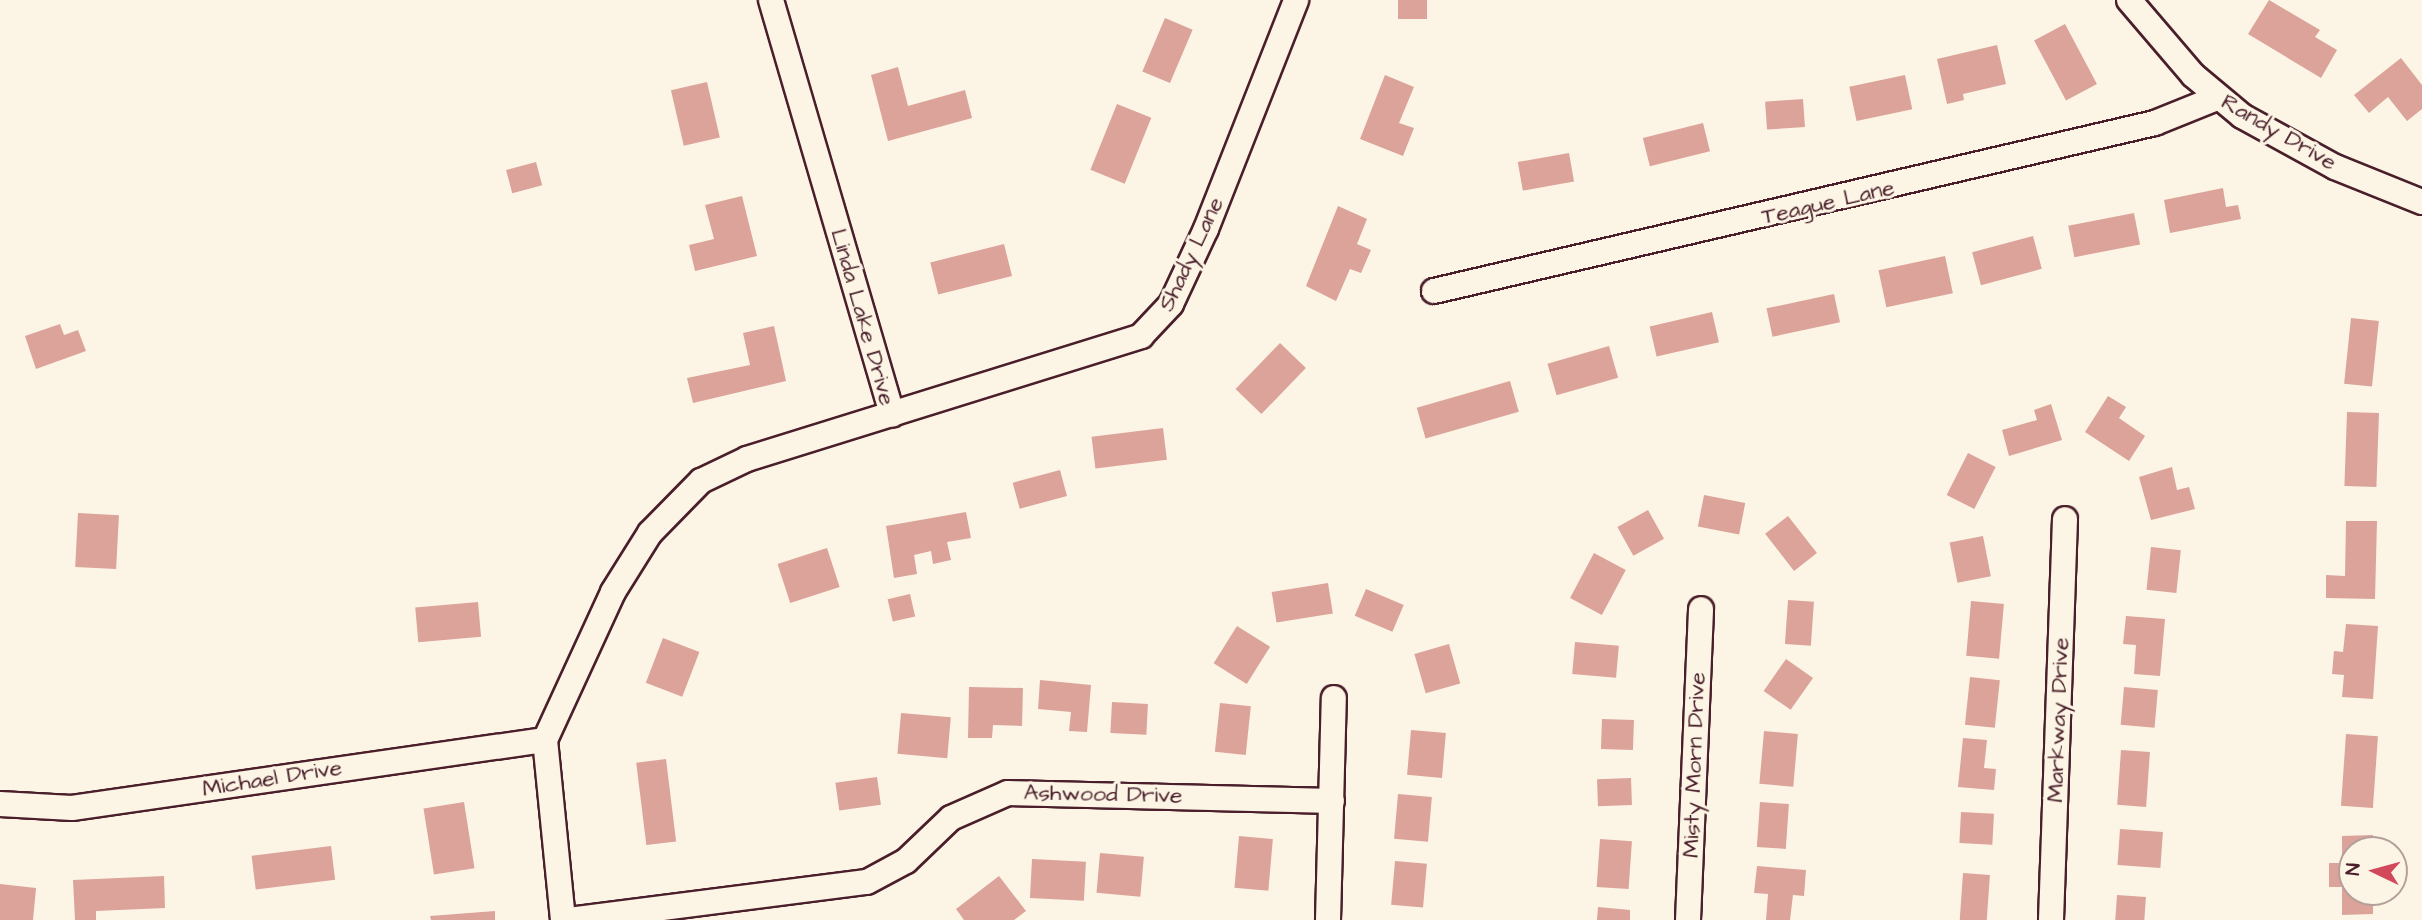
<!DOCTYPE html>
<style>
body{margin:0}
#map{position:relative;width:2422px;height:920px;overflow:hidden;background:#fcf5e5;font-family:"Architects Daughter",sans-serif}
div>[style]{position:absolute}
.building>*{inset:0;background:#dca39a;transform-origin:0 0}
.roads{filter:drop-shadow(2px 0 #4a1f2b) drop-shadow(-2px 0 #4a1f2b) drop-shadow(0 2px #4a1f2b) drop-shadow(0 -2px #4a1f2b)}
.minor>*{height:24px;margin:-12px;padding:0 12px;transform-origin:12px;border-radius:12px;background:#fcf5e5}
span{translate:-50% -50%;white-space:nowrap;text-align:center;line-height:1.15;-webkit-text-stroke:6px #fcf5e5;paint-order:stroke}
.street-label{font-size:23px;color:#4a1f2b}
.north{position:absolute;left:2338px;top:836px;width:70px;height:70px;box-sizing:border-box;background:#fcf5e5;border:2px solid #b59f9b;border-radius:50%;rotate:275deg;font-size:19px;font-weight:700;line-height:28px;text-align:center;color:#4a1f2b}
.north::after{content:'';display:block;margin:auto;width:24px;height:32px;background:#d1495b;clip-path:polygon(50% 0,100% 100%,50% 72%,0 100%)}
</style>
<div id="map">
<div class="building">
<div style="left:1398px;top:0;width:29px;height:19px"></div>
<div style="clip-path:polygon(2269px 0,2320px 30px,2315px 37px,2337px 50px,2321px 78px,2248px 34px)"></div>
<div style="left:1165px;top:18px;width:30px;height:58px;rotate:23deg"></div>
<div style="left:2065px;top:24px;width:68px;height:35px;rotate:62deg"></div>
<div style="clip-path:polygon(1997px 45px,2006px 84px,1963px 94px,1964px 100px,1947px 104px,1937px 59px)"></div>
<div style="clip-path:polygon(2401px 58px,2422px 85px,2422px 109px,2407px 121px,2388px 97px,2369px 113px,2354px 95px)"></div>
<div style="clip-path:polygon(898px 67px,908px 106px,965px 90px,972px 118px,888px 141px,871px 75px)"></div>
<div style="clip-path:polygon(1385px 75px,1414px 87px,1399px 123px,1414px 128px,1403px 156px,1360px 139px)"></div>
<div style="left:1905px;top:75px;width:35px;height:57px;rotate:78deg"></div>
<div style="left:707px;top:82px;width:57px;height:37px;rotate:77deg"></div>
<div style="left:1803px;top:99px;width:28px;height:38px;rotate:86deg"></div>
<div style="left:1117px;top:104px;width:37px;height:71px;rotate:22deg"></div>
<div style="left:1703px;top:123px;width:29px;height:62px;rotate:76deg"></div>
<div style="left:1569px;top:153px;width:29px;height:52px;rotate:80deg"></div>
<div style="left:536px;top:162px;width:24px;height:31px;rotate:75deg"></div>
<div style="clip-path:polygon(2223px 188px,2226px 207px,2238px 205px,2241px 219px,2170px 233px,2164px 200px)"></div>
<div style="clip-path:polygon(742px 196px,757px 256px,695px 271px,689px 245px,714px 239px,705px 205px)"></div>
<div style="clip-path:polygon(1338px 206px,1367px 219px,1357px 244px,1371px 250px,1361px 273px,1350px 269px,1336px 301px,1306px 286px)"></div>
<div style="left:2134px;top:213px;width:32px;height:67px;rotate:79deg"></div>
<div style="left:2033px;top:236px;width:34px;height:63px;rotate:75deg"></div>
<div style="left:1004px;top:244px;width:33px;height:76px;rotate:76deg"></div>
<div style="left:1945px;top:256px;width:38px;height:68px;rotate:78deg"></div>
<div style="left:1834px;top:294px;width:29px;height:69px;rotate:78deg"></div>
<div style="left:1712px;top:312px;width:31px;height:64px;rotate:77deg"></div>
<div style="left:2351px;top:318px;width:28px;height:66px;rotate:6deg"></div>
<div style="clip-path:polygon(60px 324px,64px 335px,78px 330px,86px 351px,36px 369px,25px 336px)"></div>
<div style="clip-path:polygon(774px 326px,786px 381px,693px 403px,687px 378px,750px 365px,743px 333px)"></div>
<div style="left:1280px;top:343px;width:36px;height:64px;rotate:44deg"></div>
<div style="left:1609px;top:346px;width:33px;height:64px;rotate:74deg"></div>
<div style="left:1510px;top:381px;width:32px;height:97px;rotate:74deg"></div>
<div style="clip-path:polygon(2108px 396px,2126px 407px,2119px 418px,2145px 436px,2129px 461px,2085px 432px)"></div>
<div style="clip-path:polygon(2051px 404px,2062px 440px,2009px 456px,2002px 430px,2037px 420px,2034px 410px)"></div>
<div style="left:2347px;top:412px;width:32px;height:74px;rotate:2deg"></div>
<div style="left:1163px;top:428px;width:32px;height:72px;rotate:83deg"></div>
<div style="left:1968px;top:453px;width:31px;height:47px;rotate:27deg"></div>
<div style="clip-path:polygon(2172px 467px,2177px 490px,2189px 487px,2195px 509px,2151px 520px,2139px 477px)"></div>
<div style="left:1060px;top:470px;width:27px;height:49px;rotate:75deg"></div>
<div style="left:1704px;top:495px;width:42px;height:32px;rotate:11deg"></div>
<div style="left:1648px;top:510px;width:33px;height:35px;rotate:61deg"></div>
<div style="clip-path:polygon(966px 512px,971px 538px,947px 542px,951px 560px,933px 564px,931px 551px,914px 555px,917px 574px,894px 578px,886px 526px)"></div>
<div style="left:78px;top:513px;width:41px;height:54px;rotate:3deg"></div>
<div style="left:1788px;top:516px;width:47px;height:29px;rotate:52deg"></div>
<div style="clip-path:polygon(2346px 521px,2377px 521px,2375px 599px,2326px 598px,2326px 575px,2345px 576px)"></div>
<div style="left:1983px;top:536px;width:41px;height:34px;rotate:79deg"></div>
<div style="left:2151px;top:547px;width:30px;height:43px;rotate:6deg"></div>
<div style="left:827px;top:548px;width:41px;height:52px;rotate:72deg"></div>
<div style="left:1594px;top:553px;width:36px;height:51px;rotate:28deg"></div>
<div style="left:1328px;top:583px;width:31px;height:57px;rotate:81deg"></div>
<div style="left:1366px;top:589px;width:41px;height:29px;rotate:23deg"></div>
<div style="left:910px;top:594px;width:23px;height:23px;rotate:77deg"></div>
<div style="left:1788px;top:600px;width:26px;height:44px;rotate:4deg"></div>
<div style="left:1971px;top:601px;width:33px;height:55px;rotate:5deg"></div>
<div style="left:478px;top:602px;width:35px;height:63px;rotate:85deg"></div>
<div style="clip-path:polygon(2126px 616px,2165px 619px,2160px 676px,2134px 674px,2136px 645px,2123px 644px)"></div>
<div style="clip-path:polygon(2346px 624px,2378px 626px,2373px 699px,2342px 697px,2344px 675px,2332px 674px,2334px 651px,2343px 652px)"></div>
<div style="left:1237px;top:626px;width:39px;height:44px;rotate:32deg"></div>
<div style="left:663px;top:638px;width:39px;height:48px;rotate:21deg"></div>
<div style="left:1575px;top:642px;width:44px;height:32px;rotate:5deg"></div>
<div style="left:1449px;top:644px;width:41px;height:36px;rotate:74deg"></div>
<div style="left:1786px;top:659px;width:33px;height:39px;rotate:35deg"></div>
<div style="left:1970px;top:677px;width:30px;height:48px;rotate:6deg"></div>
<div style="clip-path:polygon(1040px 680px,1091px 685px,1087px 732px,1069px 731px,1071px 712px,1038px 709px)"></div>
<div style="clip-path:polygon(969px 687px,1023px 688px,1022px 726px,993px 725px,992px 738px,968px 738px)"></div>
<div style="left:2124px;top:687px;width:34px;height:38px;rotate:5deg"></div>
<div style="left:1112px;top:702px;width:36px;height:31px;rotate:3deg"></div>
<div style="left:1220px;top:703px;width:31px;height:49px;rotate:6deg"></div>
<div style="left:901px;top:713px;width:50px;height:41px;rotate:5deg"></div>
<div style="left:1602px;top:719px;width:32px;height:30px;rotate:2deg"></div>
<div style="left:1411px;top:730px;width:35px;height:45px;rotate:5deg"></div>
<div style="left:1764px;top:731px;width:34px;height:53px;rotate:5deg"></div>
<div style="left:2346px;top:734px;width:32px;height:72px;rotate:4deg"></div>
<div style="clip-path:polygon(1963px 738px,1987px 740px,1984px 768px,1996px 769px,1994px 790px,1958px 787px)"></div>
<div style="left:2121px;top:750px;width:29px;height:55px;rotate:4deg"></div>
<div style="left:666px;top:759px;width:83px;height:30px;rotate:83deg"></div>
<div style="left:877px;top:777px;width:28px;height:42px;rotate:82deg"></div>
<div style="left:1631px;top:778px;width:27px;height:34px;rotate:88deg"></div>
<div style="left:1398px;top:794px;width:34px;height:45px;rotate:5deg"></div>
<div style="left:464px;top:802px;width:67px;height:41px;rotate:81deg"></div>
<div style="left:1760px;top:802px;width:29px;height:45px;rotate:4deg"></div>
<div style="left:1961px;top:812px;width:33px;height:31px;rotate:3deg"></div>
<div style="left:2120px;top:829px;width:43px;height:36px;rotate:4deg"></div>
<div style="clip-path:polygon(2373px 835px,2373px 850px,2352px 850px,2352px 892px,2373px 892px,2373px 914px,2342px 915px,2342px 887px,2329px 887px,2329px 863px,2342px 863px,2342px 836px)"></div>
<div style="left:1239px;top:836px;width:34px;height:52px;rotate:5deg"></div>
<div style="left:1600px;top:839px;width:32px;height:48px;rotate:4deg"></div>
<div style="left:331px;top:846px;width:34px;height:80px;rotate:83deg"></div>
<div style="left:1100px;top:853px;width:44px;height:40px;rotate:5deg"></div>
<div style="left:1032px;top:859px;width:54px;height:39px;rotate:3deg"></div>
<div style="left:1395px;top:861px;width:32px;height:44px;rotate:5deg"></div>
<div style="clip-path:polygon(1757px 866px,1806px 870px,1804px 896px,1793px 895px,1790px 920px,1766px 920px,1768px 894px,1754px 893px)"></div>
<div style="left:1963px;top:873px;width:27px;height:47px;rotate:4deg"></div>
<div style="clip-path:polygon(164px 876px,165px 908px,96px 911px,96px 920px,75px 920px,73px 880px)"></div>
<div style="clip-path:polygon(999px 876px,1026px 911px,1014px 920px,964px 920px,956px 909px)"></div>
<div style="clip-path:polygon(0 884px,36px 888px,33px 920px,0 920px)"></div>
<div style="left:2117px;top:895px;width:29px;height:25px;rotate:4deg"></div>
<div style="clip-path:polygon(1598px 907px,1630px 910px,1630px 920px,1597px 920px)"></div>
<div style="clip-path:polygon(495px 911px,495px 920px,431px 920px,430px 916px)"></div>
</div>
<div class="roads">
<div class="minor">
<div style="left:771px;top:0;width:432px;rotate:73.7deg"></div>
<div style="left:2129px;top:0;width:99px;rotate:49.5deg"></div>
<div style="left:2193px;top:75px;width:64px;rotate:39.9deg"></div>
<div style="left:2242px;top:116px;width:106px;rotate:28.7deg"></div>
<div style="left:2335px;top:167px;width:94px;rotate:21.9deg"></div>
<div style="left:1434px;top:291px;width:740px;rotate:-13.12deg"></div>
<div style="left:2155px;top:123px;width:67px;rotate:-22deg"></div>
<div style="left:0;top:804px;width:72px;rotate:3.2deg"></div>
<div style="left:72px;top:808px;width:478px;rotate:-8.2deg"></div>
<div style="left:563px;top:920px;width:181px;rotate:-95.7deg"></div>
<div style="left:545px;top:740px;width:163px;rotate:-65.3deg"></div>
<div style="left:613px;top:592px;width:70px;rotate:-57.9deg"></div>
<div style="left:650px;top:533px;width:73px;rotate:-45.6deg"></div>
<div style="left:701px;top:481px;width:51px;rotate:-25.6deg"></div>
<div style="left:747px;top:459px;width:413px;rotate:-17.3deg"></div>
<div style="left:1141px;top:336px;width:44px;rotate:-46.8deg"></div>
<div style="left:1171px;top:304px;width:83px;rotate:-65deg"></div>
<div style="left:1206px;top:229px;width:246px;rotate:-68.5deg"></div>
<div style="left:569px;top:920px;width:300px;rotate:-7.3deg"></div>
<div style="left:867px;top:882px;width:44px;rotate:-28.3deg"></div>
<div style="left:906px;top:861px;width:62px;rotate:-43.7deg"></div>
<div style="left:951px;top:818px;width:62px;rotate:-23.7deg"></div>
<div style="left:1008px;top:793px;width:324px;rotate:1.4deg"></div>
<div style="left:1328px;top:920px;width:222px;rotate:-88.5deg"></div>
<div style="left:1688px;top:920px;width:311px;rotate:-87.6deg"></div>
<div style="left:2051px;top:920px;width:401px;rotate:-88deg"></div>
</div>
</div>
<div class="street-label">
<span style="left:2279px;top:132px;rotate:30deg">Randy Drive</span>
<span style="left:1828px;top:202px;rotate:-13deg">Teague Lane</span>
<span style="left:1191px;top:254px;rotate:-65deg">Shady Lane</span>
<span style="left:863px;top:317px;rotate:74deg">Linda Lake Drive</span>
<span style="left:2058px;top:720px;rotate:-88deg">Markway Drive</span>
<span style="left:1694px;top:765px;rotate:-88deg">Misty Morn Drive</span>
<span style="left:272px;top:778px;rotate:-9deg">Michael Drive</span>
<span style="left:1103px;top:794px;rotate:1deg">Ashwood Drive</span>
</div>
<div class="north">N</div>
</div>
